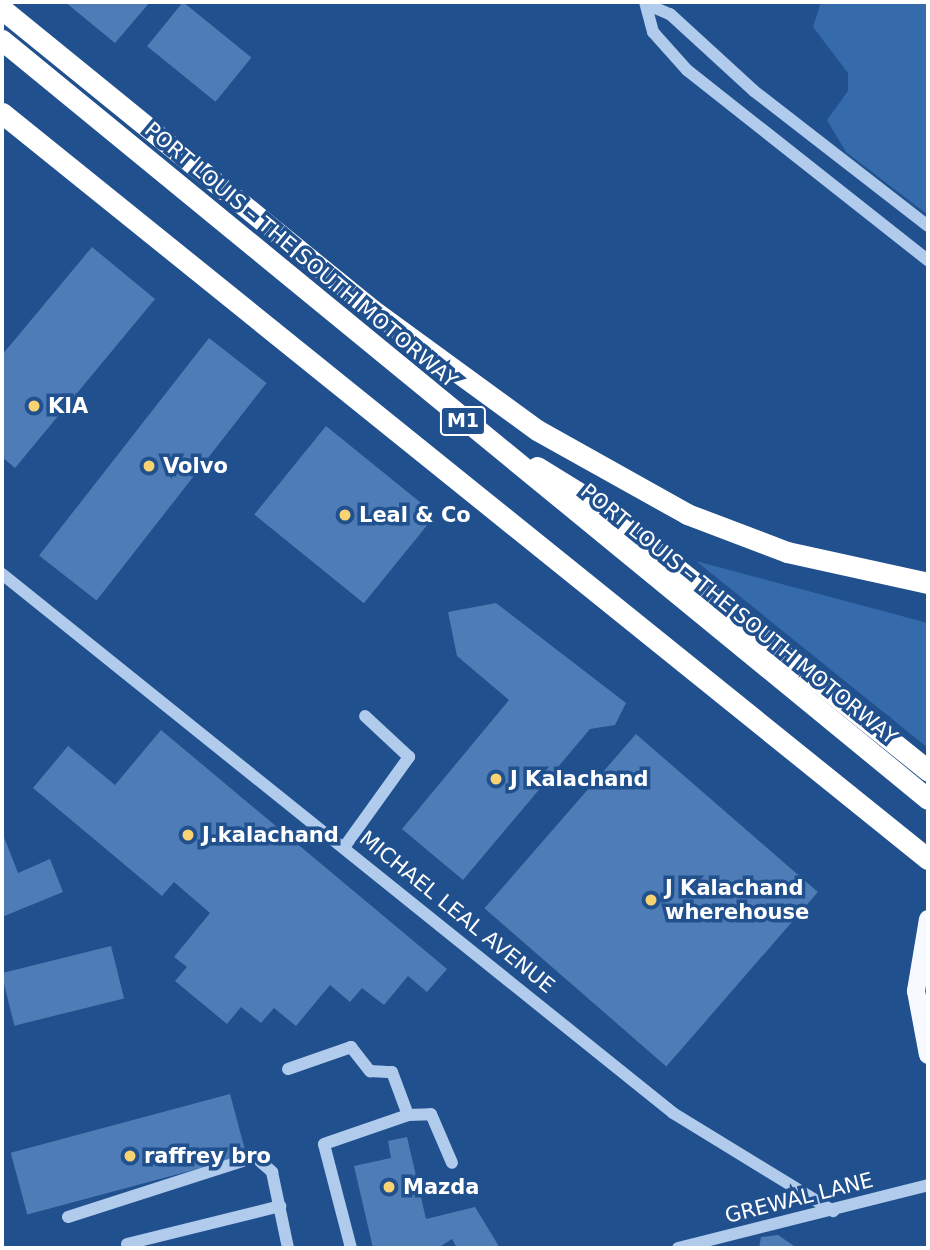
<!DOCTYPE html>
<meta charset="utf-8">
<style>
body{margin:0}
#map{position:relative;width:930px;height:1250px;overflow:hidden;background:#21508e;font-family:"DejaVu Sans",sans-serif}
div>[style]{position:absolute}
.green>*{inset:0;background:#356aab}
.building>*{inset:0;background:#4e7cb7;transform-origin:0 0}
.minor>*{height:12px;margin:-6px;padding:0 6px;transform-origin:6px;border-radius:6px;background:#b0cbec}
.major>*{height:18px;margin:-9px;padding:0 9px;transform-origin:9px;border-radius:9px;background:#f6f9ff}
.highway>*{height:21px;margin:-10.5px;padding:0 10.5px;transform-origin:10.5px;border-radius:10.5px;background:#fff}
.dots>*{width:19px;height:19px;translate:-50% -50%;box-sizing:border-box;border:4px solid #21508e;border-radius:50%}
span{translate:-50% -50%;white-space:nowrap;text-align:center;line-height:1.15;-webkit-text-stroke:7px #21508e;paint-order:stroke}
.shield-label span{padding:2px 5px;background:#21508e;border:2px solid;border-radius:5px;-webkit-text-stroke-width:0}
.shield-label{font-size:19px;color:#fff;font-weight:700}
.street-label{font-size:21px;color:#fff}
.poi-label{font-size:21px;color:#fff;font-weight:700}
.left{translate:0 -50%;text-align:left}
.frame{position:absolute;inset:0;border:4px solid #fff;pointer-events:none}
</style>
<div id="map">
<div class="green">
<div style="clip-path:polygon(821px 2px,928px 2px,928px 215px,846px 152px,827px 120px,848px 91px,848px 73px,813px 27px)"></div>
<div style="clip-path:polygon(696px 561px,928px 623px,928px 748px)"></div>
</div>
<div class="building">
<div style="clip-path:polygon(65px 2px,150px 2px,115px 43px)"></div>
<div style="left:183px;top:2px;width:88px;height:57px;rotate:39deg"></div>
<div style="clip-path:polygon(92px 247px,155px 299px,15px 468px,2px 457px,2px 355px)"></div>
<div style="left:209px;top:338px;width:73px;height:276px;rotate:38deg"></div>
<div style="left:326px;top:426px;width:141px;height:114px;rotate:39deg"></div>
<div style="clip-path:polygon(496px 603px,626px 703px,615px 725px,590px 729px,463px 880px,402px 829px,509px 700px,457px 656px,448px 612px)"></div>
<div style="clip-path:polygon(161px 730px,447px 969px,427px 992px,408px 976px,384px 1005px,362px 988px,350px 1002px,330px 985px,296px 1026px,274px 1008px,261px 1023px,241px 1007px,227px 1024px,175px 981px,187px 967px,174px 957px,210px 913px,174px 882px,162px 896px,33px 788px,68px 746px,115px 785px)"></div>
<div style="left:636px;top:734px;width:241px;height:231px;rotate:41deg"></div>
<div style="clip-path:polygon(2px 832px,18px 873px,50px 859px,63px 892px,2px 917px)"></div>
<div style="left:111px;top:946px;width:54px;height:113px;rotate:76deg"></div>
<div style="left:230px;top:1094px;width:64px;height:227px;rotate:75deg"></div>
<div style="clip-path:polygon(407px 1137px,426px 1219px,475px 1207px,500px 1248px,457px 1248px,452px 1239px,438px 1248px,373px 1248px,354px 1166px,391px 1158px,388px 1141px)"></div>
<div style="clip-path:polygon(778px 1235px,797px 1248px,759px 1248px,761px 1237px)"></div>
</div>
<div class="minor">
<div style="left:645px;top:2px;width:31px;rotate:75deg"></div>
<div style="left:653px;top:32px;width:51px;rotate:48.2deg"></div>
<div style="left:687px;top:70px;width:307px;rotate:38.3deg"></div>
<div style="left:646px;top:4px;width:26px;rotate:23deg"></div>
<div style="left:670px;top:14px;width:114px;rotate:42.5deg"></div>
<div style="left:754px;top:91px;width:220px;rotate:37.8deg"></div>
<div style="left:2px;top:574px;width:861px;rotate:38.77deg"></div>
<div style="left:673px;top:1113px;width:188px;rotate:31.5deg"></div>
<div style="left:345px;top:846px;width:110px;rotate:-54.3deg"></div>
<div style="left:409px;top:757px;width:60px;rotate:-137deg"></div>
<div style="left:288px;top:1069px;width:67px;rotate:-19.2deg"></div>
<div style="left:351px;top:1047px;width:31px;rotate:52deg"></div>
<div style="left:370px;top:1071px;width:22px;rotate:3deg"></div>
<div style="left:392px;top:1072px;width:46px;rotate:69.6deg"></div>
<div style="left:68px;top:1217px;width:196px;rotate:-17.8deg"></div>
<div style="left:255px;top:1157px;width:23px;rotate:41deg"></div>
<div style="left:272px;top:1172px;width:78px;rotate:78.1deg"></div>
<div style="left:127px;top:1244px;width:158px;rotate:-13.9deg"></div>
<div style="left:351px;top:1248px;width:107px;rotate:-104.6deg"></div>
<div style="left:324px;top:1144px;width:89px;rotate:-19deg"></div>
<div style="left:408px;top:1115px;width:23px;rotate:-2deg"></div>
<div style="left:431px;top:1114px;width:53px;rotate:66.8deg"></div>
<div style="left:678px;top:1248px;width:258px;rotate:-14.1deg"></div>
</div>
<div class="major">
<div style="left:928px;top:919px;width:73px;rotate:99.5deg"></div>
<div style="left:916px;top:991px;width:65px;rotate:79.4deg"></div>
</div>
<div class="highway">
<div style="left:2px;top:9px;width:476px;rotate:39.1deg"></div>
<div style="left:371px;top:309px;width:205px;rotate:36.1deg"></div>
<div style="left:537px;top:430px;width:172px;rotate:29.2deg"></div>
<div style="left:687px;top:514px;width:107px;rotate:20.8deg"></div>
<div style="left:787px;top:552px;width:144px;rotate:12.4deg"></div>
<div style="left:2px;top:40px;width:1197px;rotate:39.34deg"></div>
<div style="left:2px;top:113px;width:1189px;rotate:38.86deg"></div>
<div style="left:537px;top:467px;width:67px;rotate:31.6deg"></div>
<div style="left:594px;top:502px;width:429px;rotate:38.8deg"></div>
</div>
<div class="dots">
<div style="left:34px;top:406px;background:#f9d271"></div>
<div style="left:149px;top:466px;background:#f9d271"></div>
<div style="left:345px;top:515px;background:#f9d271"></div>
<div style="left:496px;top:779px;background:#f9d271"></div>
<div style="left:188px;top:835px;background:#f9d271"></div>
<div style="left:651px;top:900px;background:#f9d271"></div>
<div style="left:130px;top:1156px;background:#f9d271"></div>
<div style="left:389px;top:1187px;background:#f9d271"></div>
</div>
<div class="shield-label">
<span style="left:463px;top:421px">M1</span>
</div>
<div class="street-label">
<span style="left:301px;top:255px;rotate:40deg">PORT LOUIS – THE SOUTH MOTORWAY</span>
<span style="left:739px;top:614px;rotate:39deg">PORT LOUIS – THE SOUTH MOTORWAY</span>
<span style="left:457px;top:912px;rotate:39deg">MICHAEL LEAL AVENUE</span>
<span style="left:799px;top:1198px;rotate:-14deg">GREWAL LANE</span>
</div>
<div class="poi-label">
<span class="left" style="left:48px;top:406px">KIA</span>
<span class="left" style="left:163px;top:466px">Volvo</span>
<span class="left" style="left:359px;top:515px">Leal &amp; Co</span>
<span class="left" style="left:510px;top:779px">J Kalachand</span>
<span class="left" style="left:202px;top:835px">J.kalachand</span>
<span class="left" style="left:665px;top:900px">J Kalachand<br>wherehouse</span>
<span class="left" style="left:144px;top:1156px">raffrey bro</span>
<span class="left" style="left:403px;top:1187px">Mazda</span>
</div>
<div class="frame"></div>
</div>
